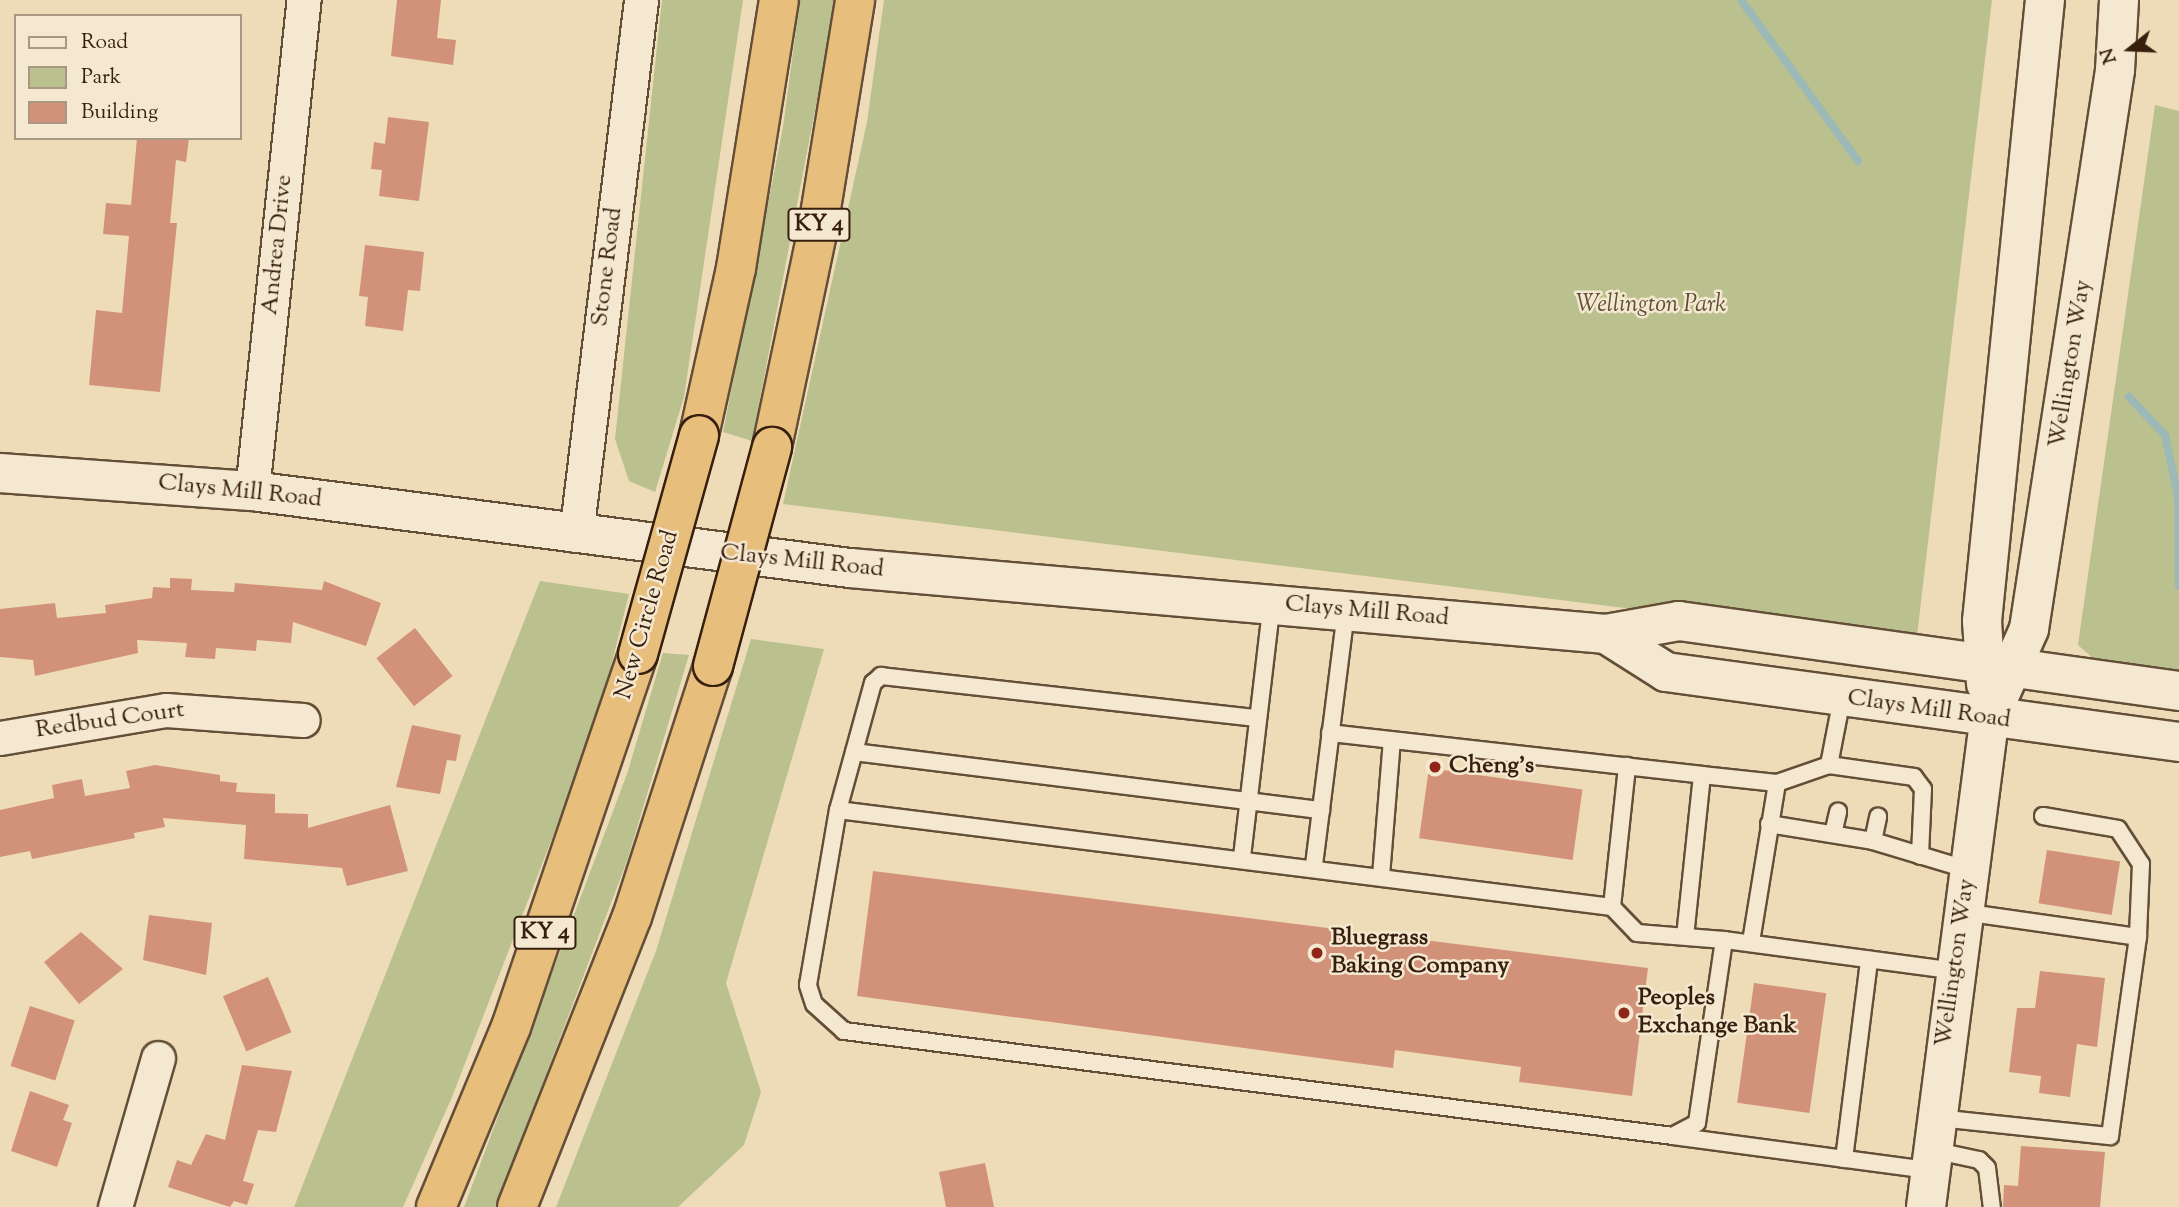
<!DOCTYPE html>
<style>
body{margin:0}
#map{position:relative;width:2179px;height:1207px;overflow:hidden;background:#eedcb8;font-family:"Sorts Mill Goudy",serif}
div>[style]{position:absolute}
.green>*{inset:0;background:#bac08e}
.stream>*{height:8px;margin:-4px;padding:0 4px;transform-origin:4px;border-radius:4px;background:#9cb9b7}
.building>*{inset:0;background:#d29279;transform-origin:0 0}
.roads{filter:drop-shadow(2px 0 #654e38) drop-shadow(-2px 0 #654e38) drop-shadow(0 2px #654e38) drop-shadow(0 -2px #654e38)}
.service>*{height:16px;margin:-8px;padding:0 8px;transform-origin:8px;border-radius:8px;background:#f4e8d1}
.minor>*{height:33px;margin:-16.5px;padding:0 16.5px;transform-origin:16.5px;border-radius:16.5px;background:#f4e8d1}
.tertiary>*{height:38px;margin:-19px;padding:0 19px;transform-origin:19px;border-radius:19px;background:#f4e8d1}
.secondary>*{height:38px;margin:-19px;padding:0 19px;transform-origin:19px;border-radius:19px;background:#f4e8d1}
.motorway>*{height:38px;margin:-19px;padding:0 19px;transform-origin:19px;border-radius:19px;background:#e7be7c}
.bridges{filter:drop-shadow(2px 0 #371f0e) drop-shadow(-2px 0 #371f0e) drop-shadow(0 2px #371f0e) drop-shadow(0 -2px #371f0e)}
.motorway-bridge>*{height:38px;margin:-19px;padding:0 19px;transform-origin:19px;border-radius:19px;background:#e7be7c}
.dots>*{width:19px;height:19px;translate:-50% -50%;box-sizing:border-box;border:4px solid #f4e8d1;border-radius:50%}
span{translate:-50% -50%;white-space:nowrap;text-align:center;line-height:1.15;-webkit-text-stroke:5px #f4e8d1;paint-order:stroke}
.shield-label span{padding:2px 5px;background:#f4e8d1;border:2px solid;border-radius:5px;-webkit-text-stroke-width:0}
.shield-label{font-size:23px;color:#371f0e;font-weight:700}
.street-label{font-size:24px;color:#371f0e}
.park-label{font-size:24px;color:#5e4f34;font-style:italic}
.poi-label{font-size:24px;color:#371f0e;font-weight:700}
.left{translate:0 -50%;text-align:left}
.legend{position:absolute;left:14px;top:14px;width:228px;height:126px;box-sizing:border-box;background:#f4e8d1;border:2px solid #a89883;margin:0;padding:9px 12px;list-style:none;font-size:21px;color:#371f0e}
.legend li{display:flex;align-items:center;gap:14px;height:35px}
.legend b{width:35px;border:2px solid #a89883}
.north{position:absolute;left:2095px;top:14px;width:70px;height:70px;-webkit-text-stroke:5px #f4e8d1;paint-order:stroke;rotate:252deg;font-size:19px;font-weight:700;line-height:28px;text-align:center;color:#371f0e}
.north::after{content:'';display:block;margin:auto;width:24px;height:32px;background:#371f0e;clip-path:polygon(50% 0,100% 100%,50% 72%,0 100%)}
</style>
<div id="map">
<div class="green">
<div style="clip-path:polygon(662px 0,743px 0,684px 397px,655px 492px,629px 481px,615px 439px)"></div>
<div style="clip-path:polygon(800px 0,836px 0,752px 441px,723px 432px,783px 127px)"></div>
<div style="clip-path:polygon(884px 0,1992px 0,1916px 644px,783px 504px,867px 122px)"></div>
<div style="clip-path:polygon(2155px 105px,2179px 111px,2179px 677px,2104px 668px,2078px 645px)"></div>
<div style="clip-path:polygon(540px 581px,629px 594px,597px 722px,452px 1097px,403px 1207px,294px 1207px)"></div>
<div style="clip-path:polygon(751px 639px,824px 649px,726px 983px,761px 1092px,744px 1145px,678px 1207px,556px 1207px,656px 951px)"></div>
<div style="clip-path:polygon(663px 653px,689px 655px,627px 861px,496px 1207px,464px 1207px,627px 774px)"></div>
</div>
<div class="stream">
<div style="left:1741px;top:0;width:199px;rotate:54deg"></div>
<div style="left:2129px;top:397px;width:52px;rotate:46.5deg"></div>
<div style="left:2165px;top:435px;width:62px;rotate:78deg"></div>
<div style="left:2178px;top:496px;width:90px;rotate:89.4deg"></div>
</div>
<div class="building">
<div style="clip-path:polygon(397px 0,441px 0,437px 38px,456px 40px,453px 65px,391px 56px)"></div>
<div style="clip-path:polygon(388px 117px,429px 122px,419px 201px,379px 196px,382px 170px,371px 169px,374px 142px,385px 144px)"></div>
<div style="clip-path:polygon(137px 138px,189px 138px,186px 162px,176px 160px,170px 223px,177px 223px,160px 392px,89px 385px,96px 310px,122px 313px,129px 236px,103px 234px,106px 203px,131px 205px)"></div>
<div style="clip-path:polygon(365px 245px,424px 252px,420px 291px,408px 290px,403px 331px,365px 326px,368px 297px,359px 296px)"></div>
<div style="clip-path:polygon(170px 578px,192px 579px,191px 590px,234px 592px,235px 583px,322px 590px,324px 581px,381px 603px,366px 646px,293px 622px,291px 643px,257px 640px,256px 651px,216px 648px,215px 659px,185px 657px,187px 643px,137px 640px,138px 653px,35px 676px,33px 660px,0 657px,0 609px,55px 603px,57px 618px,106px 613px,105px 605px,152px 598px,153px 587px,170px 588px)"></div>
<div style="left:415px;top:628px;width:61px;height:49px;rotate:52deg"></div>
<div style="clip-path:polygon(412px 725px,461px 735px,456px 761px,447px 760px,440px 794px,396px 787px)"></div>
<div style="clip-path:polygon(155px 765px,220px 775px,220px 781px,237px 783px,236px 792px,275px 794px,275px 813px,308px 814px,308px 828px,390px 805px,408px 871px,347px 886px,342px 868px,244px 859px,246px 825px,163px 818px,165px 827px,134px 833px,135px 838px,32px 859px,30px 851px,0 857px,0 810px,54px 798px,52px 785px,82px 779px,85px 796px,130px 788px,126px 771px)"></div>
<div style="left:1429px;top:768px;width:155px;height:71px;rotate:8deg"></div>
<div style="left:2047px;top:850px;width:74px;height:54px;rotate:9deg"></div>
<div style="clip-path:polygon(873px 871px,1648px 968px,1632px 1096px,1519px 1082px,1521px 1067px,1395px 1050px,1393px 1068px,857px 996px)"></div>
<div style="clip-path:polygon(149px 915px,212px 923px,206px 975px,143px 960px)"></div>
<div style="clip-path:polygon(81px 932px,123px 969px,79px 1004px,44px 962px)"></div>
<div style="clip-path:polygon(2040px 971px,2105px 978px,2097px 1047px,2077px 1044px,2070px 1097px,2039px 1093px,2041px 1076px,2009px 1072px,2017px 1008px,2035px 1008px)"></div>
<div style="left:268px;top:977px;width:60px;height:49px;rotate:67deg"></div>
<div style="left:1754px;top:983px;width:73px;height:121px;rotate:8deg"></div>
<div style="left:30px;top:1006px;width:47px;height:63px;rotate:18deg"></div>
<div style="clip-path:polygon(242px 1065px,292px 1071px,276px 1132px,258px 1130px,243px 1181px,254px 1184px,247px 1205px,234px 1201px,230px 1207px,168px 1187px,177px 1160px,191px 1165px,206px 1134px,225px 1140px)"></div>
<div style="clip-path:polygon(30px 1091px,69px 1105px,63px 1120px,72px 1123px,57px 1167px,11px 1151px)"></div>
<div style="clip-path:polygon(2021px 1146px,2105px 1152px,2100px 1207px,2003px 1207px,2004px 1185px,2018px 1186px)"></div>
<div style="clip-path:polygon(985px 1163px,994px 1207px,946px 1207px,939px 1172px)"></div>
</div>
<div class="roads">
<div class="service">
<div style="left:1330px;top:733px;width:374px;rotate:6.4deg"></div>
<div style="left:1702px;top:775px;width:162px;rotate:96deg"></div>
<div style="left:854px;top:752px;width:471px;rotate:7.1deg"></div>
<div style="left:1829px;top:765px;width:86px;rotate:8deg"></div>
<div style="left:1914px;top:777px;width:15px;rotate:53deg"></div>
<div style="left:1923px;top:789px;width:67px;rotate:92.6deg"></div>
<div style="left:1702px;top:775px;width:75px;rotate:6.1deg"></div>
<div style="left:1777px;top:783px;width:161px;rotate:99.3deg"></div>
<div style="left:1777px;top:783px;width:55px;rotate:-19.1deg"></div>
<div style="left:1829px;top:765px;width:68px;rotate:-79deg"></div>
<div style="left:838px;top:810px;width:780px;rotate:7.14deg"></div>
<div style="left:1612px;top:907px;width:36px;rotate:46deg"></div>
<div style="left:1637px;top:933px;width:87px;rotate:4.6deg"></div>
<div style="left:1724px;top:940px;width:185px;rotate:98.4deg"></div>
<div style="left:1697px;top:1123px;width:27px;rotate:152deg"></div>
<div style="left:1673px;top:1136px;width:836px;rotate:-172.78deg"></div>
<div style="left:844px;top:1031px;width:40px;rotate:-138deg"></div>
<div style="left:814px;top:1004px;width:20px;rotate:-108deg"></div>
<div style="left:808px;top:985px;width:178px;rotate:-80.3deg"></div>
<div style="left:838px;top:810px;width:132px;rotate:-74.6deg"></div>
<div style="left:873px;top:683px;width:11px;rotate:-41deg"></div>
<div style="left:881px;top:676px;width:379px;rotate:6.4deg"></div>
<div style="left:2043px;top:816px;width:76px;rotate:9.8deg"></div>
<div style="left:2118px;top:829px;width:42px;rotate:56.7deg"></div>
<div style="left:2141px;top:864px;width:73px;rotate:92.4deg"></div>
<div style="left:1769px;top:824px;width:105px;rotate:9.3deg"></div>
<div style="left:1873px;top:841px;width:100px;rotate:16.8deg"></div>
<div style="left:1833px;top:834px;width:23px;rotate:-77deg"></div>
<div style="left:1873px;top:841px;width:25px;rotate:-78deg"></div>
<div style="left:1242px;top:857px;width:256px;rotate:-83.3deg"></div>
<div style="left:1314px;top:865px;width:256px;rotate:-82.8deg"></div>
<div style="left:1381px;top:876px;width:136px;rotate:-85.4deg"></div>
<div style="left:1612px;top:907px;width:142px;rotate:-83.9deg"></div>
<div style="left:1724px;top:940px;width:233px;rotate:7.6deg"></div>
<div style="left:1938px;top:1118px;width:173px;rotate:6deg"></div>
<div style="left:2110px;top:1136px;width:201px;rotate:-82deg"></div>
<div style="left:2138px;top:937px;width:177px;rotate:-171.9deg"></div>
<div style="left:1673px;top:1136px;width:258px;rotate:7.6deg"></div>
<div style="left:1932px;top:1150px;width:48px;rotate:12deg"></div>
<div style="left:1979px;top:1160px;width:11px;rotate:45deg"></div>
<div style="left:1987px;top:1168px;width:39px;rotate:83deg"></div>
<div style="left:1844px;top:1159px;width:201px;rotate:-82.8deg"></div>
</div>
<div class="minor">
<div style="left:252px;top:491px;width:494px;rotate:-84deg"></div>
<div style="left:576px;top:535px;width:539px;rotate:-83.07deg"></div>
<div style="left:0;top:738px;width:168px;rotate:-9.6deg"></div>
<div style="left:166px;top:710px;width:137px;rotate:4.2deg"></div>
<div style="left:115px;top:1207px;width:155px;rotate:-73.9deg"></div>
</div>
<div class="tertiary">
<div style="left:1926px;top:1207px;width:492px;rotate:-82.6deg"></div>
</div>
<div class="secondary">
<div style="left:0;top:473px;width:253px;rotate:4.1deg"></div>
<div style="left:252px;top:491px;width:603px;rotate:7.34deg"></div>
<div style="left:850px;top:568px;width:759px;rotate:4.99deg"></div>
<div style="left:1606px;top:634px;width:74px;rotate:-10.1deg"></div>
<div style="left:1679px;top:621px;width:505px;rotate:7.97deg"></div>
<div style="left:1606px;top:634px;width:71px;rotate:32.3deg"></div>
<div style="left:1666px;top:672px;width:518px;rotate:7.77deg"></div>
<div style="left:1986px;top:684px;width:63px;rotate:-93.6deg"></div>
<div style="left:1982px;top:621px;width:624px;rotate:-84.21deg"></div>
<div style="left:1989px;top:719px;width:98px;rotate:-66deg"></div>
<div style="left:2029px;top:629px;width:566px;rotate:-81.25deg"></div>
<div style="left:2115px;top:70px;width:70px;rotate:-86.7deg"></div>
</div>
<div class="motorway">
<div style="left:699px;top:435px;width:171px;rotate:-77.5deg"></div>
<div style="left:736px;top:268px;width:271px;rotate:-80.9deg"></div>
<div style="left:772px;top:447px;width:219px;rotate:-78.1deg"></div>
<div style="left:817px;top:233px;width:236px;rotate:-80.7deg"></div>
<div style="left:436px;top:1207px;width:195px;rotate:-67.4deg"></div>
<div style="left:511px;top:1027px;width:394px;rotate:-71.2deg"></div>
<div style="left:517px;top:1207px;width:312px;rotate:-68.4deg"></div>
<div style="left:632px;top:917px;width:264px;rotate:-72.1deg"></div>
</div>
</div>
<div class="bridges">
<div class="motorway-bridge">
<div style="left:638px;top:654px;width:227px;rotate:-74.4deg"></div>
<div style="left:713px;top:666px;width:227px;rotate:-74.9deg"></div>
</div>
</div>
<div class="dots">
<div style="left:1435px;top:767px;background:#8f2418"></div>
<div style="left:1317px;top:953px;background:#8f2418"></div>
<div style="left:1624px;top:1013px;background:#8f2418"></div>
</div>
<div class="shield-label">
<span style="left:819px;top:225px">KY 4</span>
<span style="left:545px;top:933px">KY 4</span>
</div>
<div class="street-label">
<span style="left:278px;top:245px;rotate:-84deg">Andrea Drive</span>
<span style="left:608px;top:267px;rotate:-83deg">Stone Road</span>
<span style="left:2071px;top:364px;rotate:-81deg">Wellington Way</span>
<span style="left:240px;top:492px;rotate:6deg">Clays Mill Road</span>
<span style="left:802px;top:562px;rotate:6deg">Clays Mill Road</span>
<span style="left:1367px;top:612px;rotate:5deg">Clays Mill Road</span>
<span style="left:648px;top:615px;rotate:-74deg">New Circle Road</span>
<span style="left:1929px;top:710px;rotate:8deg">Clays Mill Road</span>
<span style="left:110px;top:721px;rotate:-8deg">Redbud Court</span>
<span style="left:1956px;top:963px;rotate:-82deg">Wellington Way</span>
</div>
<div class="park-label">
<span style="left:1651px;top:306px">Wellington Park</span>
</div>
<div class="poi-label">
<span class="left" style="left:1449px;top:767px">Cheng's</span>
<span class="left" style="left:1331px;top:953px">Bluegrass<br>Baking Company</span>
<span class="left" style="left:1638px;top:1013px">Peoples<br>Exchange Bank</span>
</div>
<ul class="legend">
<li><b style="height:9px;background:#f4e8d1"></b>Road</li>
<li><b style="height:19px;background:#bac08e"></b>Park</li>
<li><b style="height:19px;background:#d29279"></b>Building</li>
</ul>
<div class="north">N</div>
</div>
